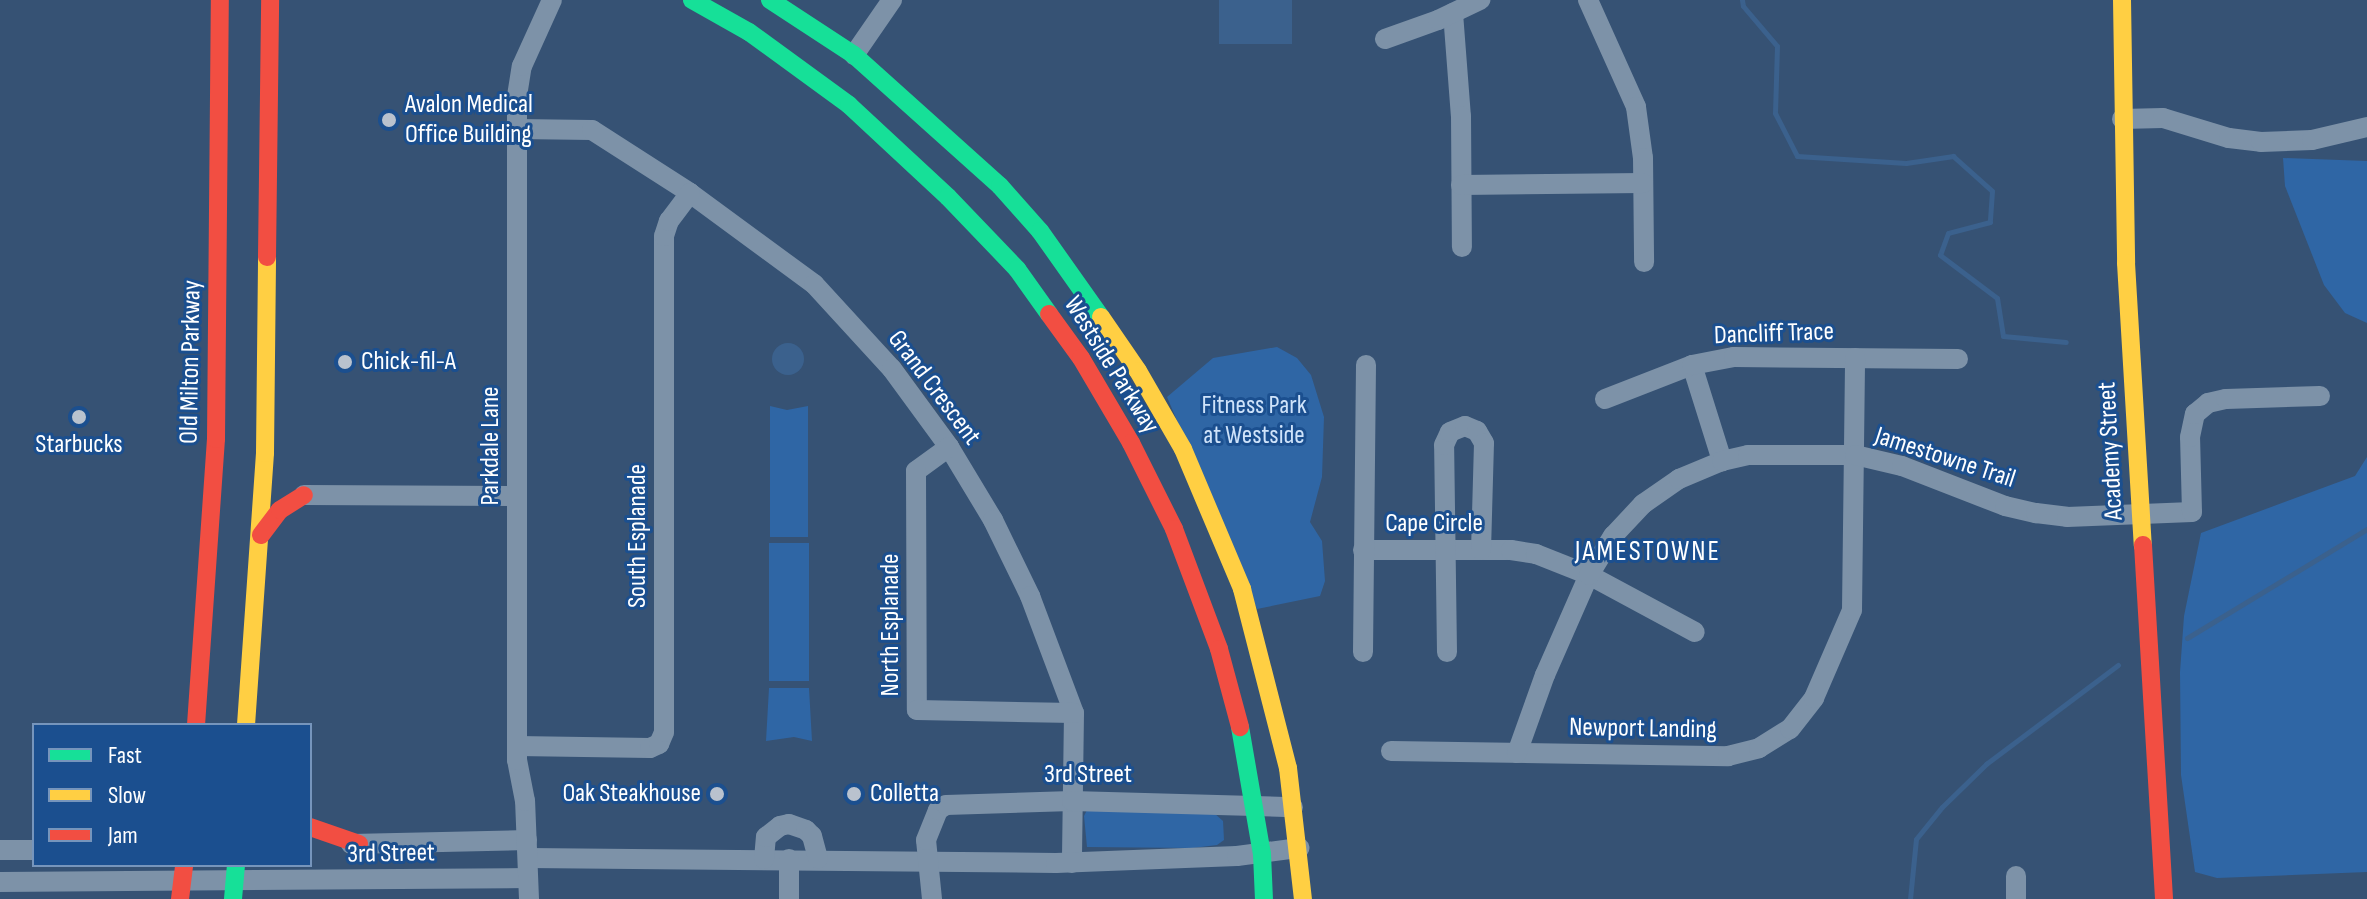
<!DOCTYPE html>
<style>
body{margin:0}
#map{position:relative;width:2367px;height:899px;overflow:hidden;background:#365274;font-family:"Sofia Sans Condensed",sans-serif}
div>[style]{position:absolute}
.green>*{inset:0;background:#2f66a5;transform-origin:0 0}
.water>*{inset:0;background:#3b618d;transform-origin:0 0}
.round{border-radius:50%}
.stream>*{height:5px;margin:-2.5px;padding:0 2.5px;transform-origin:2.5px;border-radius:2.5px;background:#3b618d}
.street>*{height:20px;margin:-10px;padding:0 10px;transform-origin:10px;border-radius:10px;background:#7d92a8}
.fast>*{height:18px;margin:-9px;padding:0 9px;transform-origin:9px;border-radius:9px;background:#16e098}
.slow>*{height:18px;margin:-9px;padding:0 9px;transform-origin:9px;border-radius:9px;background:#ffcf43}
.jam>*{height:18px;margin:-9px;padding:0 9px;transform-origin:9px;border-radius:9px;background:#f24e42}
.dots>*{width:22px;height:22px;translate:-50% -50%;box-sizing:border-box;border:4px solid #1b4f8f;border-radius:50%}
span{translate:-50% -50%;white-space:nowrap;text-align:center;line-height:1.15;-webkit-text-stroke:6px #1b4f8f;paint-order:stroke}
.poi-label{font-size:26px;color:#fff}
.left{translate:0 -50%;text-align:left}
.right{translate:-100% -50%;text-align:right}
.street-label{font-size:26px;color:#fff}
.park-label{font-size:26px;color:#cfe3fa}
.neighbourhood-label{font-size:28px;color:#fff;letter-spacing:2px}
.legend{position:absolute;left:32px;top:723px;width:280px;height:144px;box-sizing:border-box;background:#1b4f8f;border:2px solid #7695bc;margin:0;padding:10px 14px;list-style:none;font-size:24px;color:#fff}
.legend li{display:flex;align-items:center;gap:16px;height:40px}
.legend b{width:40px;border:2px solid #7695bc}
</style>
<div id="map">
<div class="green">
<div style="clip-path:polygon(2283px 158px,2367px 161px,2367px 323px,2345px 313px,2324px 285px,2285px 186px)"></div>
<div style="clip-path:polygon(1277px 347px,1297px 358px,1311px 375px,1324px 417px,1322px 477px,1310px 522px,1322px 541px,1325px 581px,1320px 596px,1257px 609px,1167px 397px,1213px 358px)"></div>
<div style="clip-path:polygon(770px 406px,787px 410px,808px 406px,808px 537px,770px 537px)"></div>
<div style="clip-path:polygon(2367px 457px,2367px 872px,2217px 878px,2195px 872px,2181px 775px,2180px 672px,2184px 616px,2201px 533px,2355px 476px)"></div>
<div style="left:769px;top:543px;width:40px;height:138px"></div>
<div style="clip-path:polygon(769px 688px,809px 688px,812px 741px,794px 737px,766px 741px)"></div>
<div style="clip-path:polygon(1087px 810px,1214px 813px,1223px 821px,1224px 840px,1217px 845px,1193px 848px,1087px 847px,1084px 816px)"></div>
</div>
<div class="water">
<div style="left:1219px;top:0;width:73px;height:44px"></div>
<div class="round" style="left:772px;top:343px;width:32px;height:32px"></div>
</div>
<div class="stream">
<div style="left:1742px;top:0;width:6px;rotate:81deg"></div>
<div style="left:1743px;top:6px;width:52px;rotate:49.6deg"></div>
<div style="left:1777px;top:46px;width:67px;rotate:91.7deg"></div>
<div style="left:1775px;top:113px;width:48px;rotate:62.9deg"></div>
<div style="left:1797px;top:156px;width:109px;rotate:3.7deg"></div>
<div style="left:1906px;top:163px;width:48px;rotate:-8.5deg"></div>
<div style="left:1953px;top:156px;width:52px;rotate:41.9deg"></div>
<div style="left:1992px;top:191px;width:31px;rotate:94deg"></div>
<div style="left:1990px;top:222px;width:43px;rotate:165.3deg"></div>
<div style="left:1948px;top:233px;width:23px;rotate:110deg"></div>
<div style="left:1940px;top:255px;width:71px;rotate:37deg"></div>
<div style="left:1997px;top:298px;width:38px;rotate:81deg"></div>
<div style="left:2003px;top:336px;width:63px;rotate:5.4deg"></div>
<div style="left:2187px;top:638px;width:210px;rotate:-31.2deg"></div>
<div style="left:1910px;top:899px;width:60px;rotate:-84.3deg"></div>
<div style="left:1916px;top:839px;width:41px;rotate:-50.9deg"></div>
<div style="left:1942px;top:807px;width:62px;rotate:-44.3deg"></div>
<div style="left:1986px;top:764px;width:165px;rotate:-36.9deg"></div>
</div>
<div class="street">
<div style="left:1588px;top:0;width:117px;rotate:65.8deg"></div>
<div style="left:1636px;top:107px;width:51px;rotate:82.2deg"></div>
<div style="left:1643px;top:158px;width:104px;rotate:89.4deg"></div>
<div style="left:1453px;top:13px;width:103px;rotate:85.6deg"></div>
<div style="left:1461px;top:116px;width:131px;rotate:89.6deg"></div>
<div style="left:1385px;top:39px;width:56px;rotate:-19.7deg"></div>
<div style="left:1438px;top:20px;width:47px;rotate:-25.5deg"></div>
<div style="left:854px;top:55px;width:67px;rotate:-55.4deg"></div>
<div style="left:2122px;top:119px;width:41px;rotate:-1.4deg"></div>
<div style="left:2163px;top:118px;width:69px;rotate:16.9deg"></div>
<div style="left:2229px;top:138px;width:32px;rotate:7deg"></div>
<div style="left:2261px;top:142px;width:51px;rotate:-2.2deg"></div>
<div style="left:2312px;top:140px;width:57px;rotate:-13.3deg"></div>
<div style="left:517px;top:129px;width:75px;rotate:0.8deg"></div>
<div style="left:592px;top:130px;width:117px;rotate:32.7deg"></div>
<div style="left:690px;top:193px;width:154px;rotate:36.3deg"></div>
<div style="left:814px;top:284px;width:115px;rotate:47.5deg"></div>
<div style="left:892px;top:369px;width:97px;rotate:53.8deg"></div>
<div style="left:949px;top:447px;width:85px;rotate:58.9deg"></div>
<div style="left:993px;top:520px;width:85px;rotate:64deg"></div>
<div style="left:1030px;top:596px;width:125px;rotate:69.4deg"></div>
<div style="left:1074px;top:713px;width:150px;rotate:90.8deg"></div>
<div style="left:1461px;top:185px;width:182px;rotate:-0.6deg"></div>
<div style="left:1692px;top:365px;width:101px;rotate:72.6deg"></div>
<div style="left:1605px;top:399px;width:93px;rotate:-21.3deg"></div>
<div style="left:1692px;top:365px;width:43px;rotate:-10.8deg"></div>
<div style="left:1734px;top:357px;width:224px;rotate:0.5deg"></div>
<div style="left:949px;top:447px;width:41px;rotate:144deg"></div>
<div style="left:916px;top:471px;width:239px;rotate:89.8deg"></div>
<div style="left:917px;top:710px;width:157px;rotate:1.1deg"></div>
<div style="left:304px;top:495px;width:213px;rotate:0.3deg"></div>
<div style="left:1363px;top:550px;width:148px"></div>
<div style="left:1511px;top:550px;width:25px;rotate:9deg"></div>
<div style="left:1536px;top:554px;width:57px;rotate:21.6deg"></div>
<div style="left:1589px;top:575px;width:120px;rotate:28.3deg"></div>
<div style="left:1363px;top:652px;width:287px;rotate:-89.4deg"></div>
<div style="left:1447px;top:652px;width:207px;rotate:-90.8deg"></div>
<div style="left:1444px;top:445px;width:14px;rotate:-65deg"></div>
<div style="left:1450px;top:432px;width:16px;rotate:-22deg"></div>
<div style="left:1465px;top:426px;width:13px;rotate:23deg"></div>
<div style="left:1477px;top:431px;width:14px;rotate:60deg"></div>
<div style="left:1484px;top:443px;width:107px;rotate:91.6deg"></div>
<div style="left:517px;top:746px;width:133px;rotate:0.9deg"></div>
<div style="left:650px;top:748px;width:10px;rotate:-24deg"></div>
<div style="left:659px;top:744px;width:13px;rotate:-67deg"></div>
<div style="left:664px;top:732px;width:496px;rotate:-90deg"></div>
<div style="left:664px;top:236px;width:16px;rotate:-72deg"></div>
<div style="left:669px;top:221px;width:35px;rotate:-53deg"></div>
<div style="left:1391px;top:751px;width:337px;rotate:0.9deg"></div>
<div style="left:1728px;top:756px;width:32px;rotate:-14deg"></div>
<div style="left:1759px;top:748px;width:36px;rotate:-32deg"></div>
<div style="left:1790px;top:729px;width:39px;rotate:-52deg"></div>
<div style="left:1814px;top:698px;width:96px;rotate:-66.6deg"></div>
<div style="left:1852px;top:610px;width:252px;rotate:-89.3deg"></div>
<div style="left:1517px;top:753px;width:83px;rotate:-70.3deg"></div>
<div style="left:1545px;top:675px;width:109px;rotate:-66.3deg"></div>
<div style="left:1589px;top:575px;width:46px;rotate:-58.4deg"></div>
<div style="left:1613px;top:536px;width:44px;rotate:-46.8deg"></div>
<div style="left:1643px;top:504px;width:44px;rotate:-34.8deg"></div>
<div style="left:1679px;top:479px;width:47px;rotate:-22.7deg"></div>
<div style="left:1722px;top:461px;width:27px;rotate:-13deg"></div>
<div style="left:1748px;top:455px;width:107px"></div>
<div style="left:1855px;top:455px;width:48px;rotate:13.2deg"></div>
<div style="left:1902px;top:466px;width:110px;rotate:21.2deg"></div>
<div style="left:2005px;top:506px;width:32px;rotate:13deg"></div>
<div style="left:2036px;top:513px;width:31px;rotate:7deg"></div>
<div style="left:2067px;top:517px;width:125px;rotate:-2.3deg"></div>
<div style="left:2192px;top:512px;width:75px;rotate:-91.5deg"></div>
<div style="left:2190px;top:437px;width:24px;rotate:-78deg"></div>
<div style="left:2195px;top:414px;width:17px;rotate:-40deg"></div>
<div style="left:2208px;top:403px;width:18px;rotate:-13deg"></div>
<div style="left:2226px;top:399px;width:94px;rotate:-1.8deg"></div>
<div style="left:351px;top:844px;width:176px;rotate:-1.3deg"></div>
<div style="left:0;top:850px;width:34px"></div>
<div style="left:528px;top:858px;width:528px;rotate:0.54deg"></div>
<div style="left:1056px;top:863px;width:181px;rotate:-2.2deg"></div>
<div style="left:1237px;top:856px;width:63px;rotate:-7.4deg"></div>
<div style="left:764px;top:859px;width:22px;rotate:-85deg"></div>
<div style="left:766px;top:837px;width:18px;rotate:-38deg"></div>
<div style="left:780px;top:826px;width:9px;rotate:-13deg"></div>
<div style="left:789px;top:824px;width:18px;rotate:19deg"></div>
<div style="left:806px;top:830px;width:8px;rotate:45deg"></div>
<div style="left:812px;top:836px;width:23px;rotate:75deg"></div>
<div style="left:0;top:882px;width:528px;rotate:-0.43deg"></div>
<div style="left:529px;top:899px;width:98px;rotate:-92.3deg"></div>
<div style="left:525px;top:801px;width:42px;rotate:-101deg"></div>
<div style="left:517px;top:760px;width:664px;rotate:-90deg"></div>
<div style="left:517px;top:96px;width:30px;rotate:-81deg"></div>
<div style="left:522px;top:66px;width:72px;rotate:-65.6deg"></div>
<div style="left:789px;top:899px;width:40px;rotate:-90deg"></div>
<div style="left:932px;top:899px;width:59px;rotate:-95.8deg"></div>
<div style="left:926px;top:840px;width:32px;rotate:-68deg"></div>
<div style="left:938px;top:810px;width:9px;rotate:-32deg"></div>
<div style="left:946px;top:805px;width:126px;rotate:-1.8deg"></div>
<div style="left:1072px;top:801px;width:221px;rotate:1.6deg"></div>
<div style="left:2016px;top:899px;width:23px;rotate:-90deg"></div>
</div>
<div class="fast">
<div style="left:692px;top:0;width:65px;rotate:29.3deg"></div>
<div style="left:749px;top:32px;width:124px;rotate:36.1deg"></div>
<div style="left:849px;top:105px;width:135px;rotate:42.9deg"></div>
<div style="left:948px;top:197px;width:100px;rotate:46.2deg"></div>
<div style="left:1017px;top:269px;width:55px;rotate:54.6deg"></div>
<div style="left:770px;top:0;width:100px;rotate:33.2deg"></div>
<div style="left:854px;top:55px;width:196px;rotate:41.9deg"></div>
<div style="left:1000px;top:186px;width:60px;rotate:48.4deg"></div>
<div style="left:1040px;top:231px;width:105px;rotate:54.7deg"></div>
<div style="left:1240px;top:727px;width:129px;rotate:80.2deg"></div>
<div style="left:1262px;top:854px;width:45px;rotate:87.5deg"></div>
<div style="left:233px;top:899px;width:34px;rotate:-85deg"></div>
</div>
<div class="slow">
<div style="left:2122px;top:0;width:263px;rotate:89.1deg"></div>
<div style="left:2126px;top:263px;width:283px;rotate:86.6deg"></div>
<div style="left:1101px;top:317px;width:65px;rotate:55.6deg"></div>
<div style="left:1138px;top:371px;width:90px;rotate:60deg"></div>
<div style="left:1183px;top:449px;width:152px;rotate:67.1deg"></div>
<div style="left:1242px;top:589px;width:185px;rotate:75.6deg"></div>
<div style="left:1288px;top:768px;width:132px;rotate:83.5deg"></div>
<div style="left:246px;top:725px;width:273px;rotate:-86deg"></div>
<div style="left:265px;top:453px;width:196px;rotate:-89.4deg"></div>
</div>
<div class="jam">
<div style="left:267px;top:257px;width:257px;rotate:-89.3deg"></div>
<div style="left:1049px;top:314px;width:54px;rotate:54deg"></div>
<div style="left:1081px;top:358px;width:99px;rotate:59.5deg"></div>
<div style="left:1131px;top:443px;width:96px;rotate:63.4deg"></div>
<div style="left:1174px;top:529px;width:128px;rotate:69.4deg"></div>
<div style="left:1219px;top:649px;width:81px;rotate:74.9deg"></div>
<div style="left:261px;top:535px;width:31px;rotate:-53deg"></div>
<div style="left:280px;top:510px;width:28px;rotate:-32deg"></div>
<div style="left:2143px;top:545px;width:355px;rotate:86.6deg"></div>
<div style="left:196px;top:725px;width:287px;rotate:-86deg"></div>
<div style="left:216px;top:439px;width:439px;rotate:-89.5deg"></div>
<div style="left:310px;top:827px;width:52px;rotate:19.1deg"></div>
<div style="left:180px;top:899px;width:34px;rotate:-83deg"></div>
</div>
<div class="dots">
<div style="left:389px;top:120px;background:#b9c2ce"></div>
<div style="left:345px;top:362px;background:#b9c2ce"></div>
<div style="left:79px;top:417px;background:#b9c2ce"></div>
<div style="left:717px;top:794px;background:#b9c2ce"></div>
<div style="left:854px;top:794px;background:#b9c2ce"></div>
</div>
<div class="poi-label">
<span class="left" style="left:405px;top:120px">Avalon Medical<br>Office Building</span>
<span class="left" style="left:361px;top:362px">Chick-fil-A</span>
<span style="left:79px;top:445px">Starbucks</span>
<span class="right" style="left:701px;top:794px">Oak Steakhouse</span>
<span class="left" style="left:870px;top:794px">Colletta</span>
</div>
<div class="street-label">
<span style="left:1774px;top:334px;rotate:-2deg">Dancliff Trace</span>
<span style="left:191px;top:362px;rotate:-89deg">Old Milton Parkway</span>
<span style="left:1111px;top:365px;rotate:58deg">Westside Parkway</span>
<span style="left:934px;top:388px;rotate:53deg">Grand Crescent</span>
<span style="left:491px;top:446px;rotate:-90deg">Parkdale Lane</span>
<span style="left:2111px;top:451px;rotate:-93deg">Academy Street</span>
<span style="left:1945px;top:458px;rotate:18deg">Jamestowne Trail</span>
<span style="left:1434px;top:524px">Cape Circle</span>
<span style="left:638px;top:536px;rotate:-90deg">South Esplanade</span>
<span style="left:891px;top:625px;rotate:-90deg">North Esplanade</span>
<span style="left:1643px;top:729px;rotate:1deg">Newport Landing</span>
<span style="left:1088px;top:775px">3rd Street</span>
<span style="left:391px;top:854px;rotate:-1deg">3rd Street</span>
</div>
<div class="park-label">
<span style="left:1254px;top:421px">Fitness Park<br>at Westside</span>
</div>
<div class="neighbourhood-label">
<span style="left:1648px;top:552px">JAMESTOWNE</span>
</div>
<ul class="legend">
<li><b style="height:10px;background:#16e098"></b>Fast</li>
<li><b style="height:10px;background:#ffcf43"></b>Slow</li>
<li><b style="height:10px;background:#f24e42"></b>Jam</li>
</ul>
</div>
